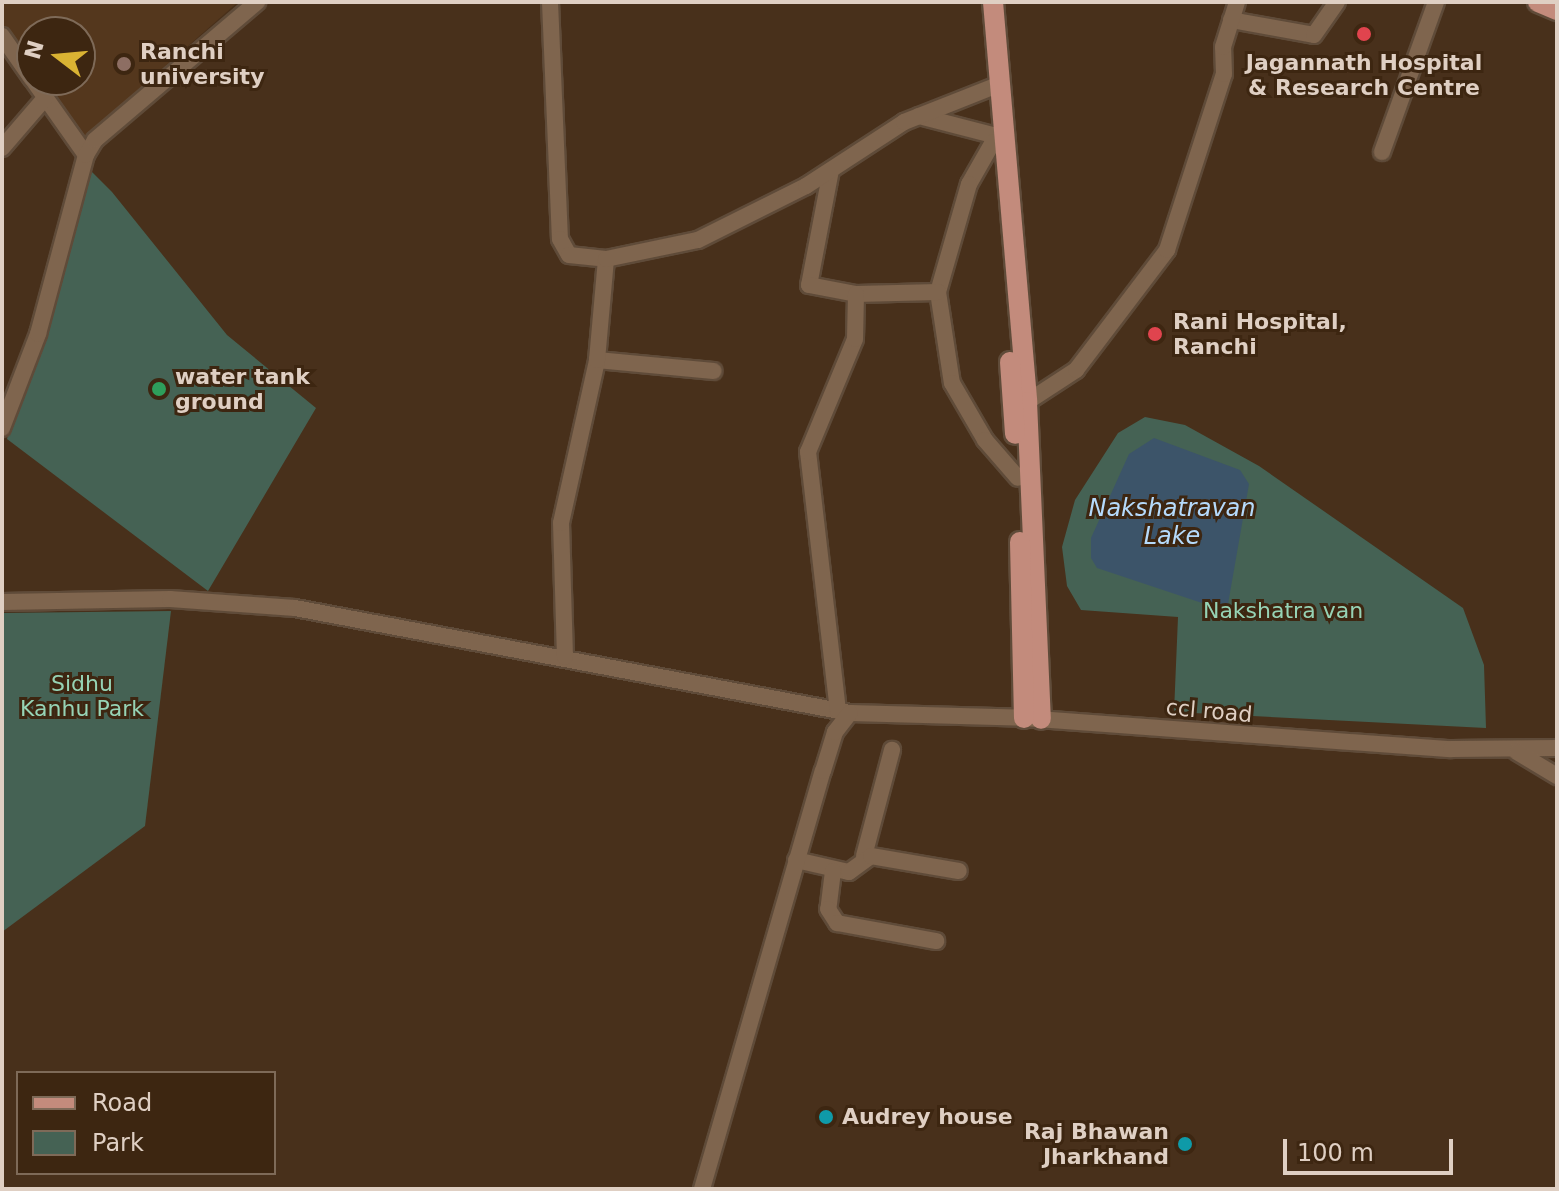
<!DOCTYPE html>
<style>
body{margin:0}
#map{position:relative;width:1559px;height:1191px;overflow:hidden;background:#48301b;font-family:"DejaVu Sans",sans-serif}
div>[style]{position:absolute}
.built>*{inset:0;background:#54371d}
.green>*{inset:0;background:#456254}
.water>*{inset:0;background:#3c5469}
.roads{filter:drop-shadow(2px 0 #5f4b39) drop-shadow(-2px 0 #5f4b39) drop-shadow(0 2px #5f4b39) drop-shadow(0 -2px #5f4b39)}
.minor>*{height:16px;margin:-8px;padding:0 8px;transform-origin:8px;border-radius:8px;background:#7f654e}
.major>*{height:20px;margin:-10px;padding:0 10px;transform-origin:10px;border-radius:10px;background:#c38b7c}
.dots>*{width:22px;height:22px;translate:-50% -50%;box-sizing:border-box;border:4px solid #3d2611;border-radius:50%}
span{translate:-50% -50%;white-space:nowrap;text-align:center;line-height:1.15;-webkit-text-stroke:6px #3d2611;paint-order:stroke}
.poi-label{font-size:22px;color:#dfcfc3;font-weight:700}
.left{translate:0 -50%;text-align:left}
.right{translate:-100% -50%;text-align:right}
.park-label{font-size:22px;color:#96d3b5}
.street-label{font-size:22px;color:#dfcfc3}
.water-label{font-size:24px;color:#b5dafb;font-style:italic}
.frame{position:absolute;inset:0;border:4px solid #dfcfc3;pointer-events:none}
.legend{position:absolute;left:16px;top:1071px;width:260px;height:104px;box-sizing:border-box;background:#3d2611;border:2px solid #7e6a58;margin:0;padding:10px 14px;list-style:none;font-size:24px;color:#dfcfc3}
.legend li{display:flex;align-items:center;gap:16px;height:40px}
.legend b{width:40px;border:2px solid #7e6a58}
.north{position:absolute;left:16px;top:16px;width:80px;height:80px;box-sizing:border-box;background:#3d2611;border:2px solid #7e6a58;border-radius:50%;rotate:286deg;font-size:22px;font-weight:700;line-height:32px;text-align:center;color:#dfcfc3}
.north::after{content:'';display:block;margin:auto;width:28px;height:36px;background:#dab333;clip-path:polygon(50% 0,100% 100%,50% 72%,0 100%)}
.scale{position:absolute;left:1283px;top:1139px;width:170px;height:36px;box-sizing:border-box;border:4px solid #dfcfc3;border-top:0;padding-left:10px;font-size:24px;line-height:28px;white-space:nowrap;color:#dfcfc3;-webkit-text-stroke:6px #3d2611;paint-order:stroke}
</style>
<div id="map">
<div class="built">
<div style="clip-path:polygon(evenodd,2px 2px,238px 2px,73px 147px,2px 48px,2px 2px,32px 32px,80px 32px,80px 80px,32px 80px,32px 32px)"></div>
</div>
<div class="green">
<div style="clip-path:polygon(86px 166px,112px 192px,227px 335px,316px 408px,208px 591px,7px 439px)"></div>
<div style="clip-path:polygon(1145px 417px,1185px 425px,1259px 466px,1463px 608px,1484px 665px,1486px 728px,1174px 712px,1178px 617px,1081px 610px,1067px 586px,1062px 547px,1075px 500px,1118px 433px)"></div>
<div style="clip-path:polygon(171px 611px,145px 826px,2px 932px,2px 613px)"></div>
</div>
<div class="water">
<div style="clip-path:polygon(1154px 438px,1240px 470px,1249px 484px,1228px 604px,1220px 609px,1097px 568px,1091px 558px,1091px 538px,1129px 454px)"></div>
</div>
<div class="roads">
<div class="minor">
<div style="left:550px;top:2px;width:237px;rotate:87.6deg"></div>
<div style="left:560px;top:239px;width:18px;rotate:61deg"></div>
<div style="left:569px;top:255px;width:37px;rotate:6deg"></div>
<div style="left:1231px;top:20px;width:84px;rotate:10.2deg"></div>
<div style="left:1314px;top:35px;width:40px;rotate:-55.1deg"></div>
<div style="left:2px;top:36px;width:52px;rotate:55.1deg"></div>
<div style="left:33px;top:80px;width:92px;rotate:54.8deg"></div>
<div style="left:919px;top:116px;width:76px;rotate:14.4deg"></div>
<div style="left:993px;top:142px;width:48px;rotate:119.7deg"></div>
<div style="left:969px;top:184px;width:112px;rotate:106deg"></div>
<div style="left:938px;top:292px;width:92px;rotate:81.3deg"></div>
<div style="left:952px;top:383px;width:66px;rotate:59.9deg"></div>
<div style="left:985px;top:440px;width:50px;rotate:49deg"></div>
<div style="left:2px;top:148px;width:66px;rotate:-49.3deg"></div>
<div style="left:1382px;top:152px;width:159px;rotate:-70.2deg"></div>
<div style="left:831px;top:170px;width:117px;rotate:100.8deg"></div>
<div style="left:809px;top:285px;width:48px;rotate:10.8deg"></div>
<div style="left:856px;top:294px;width:82px;rotate:-1.4deg"></div>
<div style="left:597px;top:360px;width:117px;rotate:5.4deg"></div>
<div style="left:1018px;top:402px;width:9px"></div>
<div style="left:1027px;top:402px;width:59px;rotate:-33.1deg"></div>
<div style="left:1076px;top:370px;width:151px;rotate:-52.8deg"></div>
<div style="left:1167px;top:250px;width:185px;rotate:-72.1deg"></div>
<div style="left:1224px;top:74px;width:27px;rotate:-92deg"></div>
<div style="left:1223px;top:47px;width:47px;rotate:-72.7deg"></div>
<div style="left:2px;top:428px;width:101px;rotate:-69deg"></div>
<div style="left:38px;top:334px;width:185px;rotate:-75deg"></div>
<div style="left:86px;top:155px;width:17px;rotate:-59deg"></div>
<div style="left:95px;top:140px;width:213px;rotate:-40.4deg"></div>
<div style="left:2px;top:602px;width:168px;rotate:-1deg"></div>
<div style="left:170px;top:599px;width:125px;rotate:4.1deg"></div>
<div style="left:295px;top:608px;width:565px;rotate:10.71deg"></div>
<div style="left:850px;top:713px;width:174px;rotate:1.6deg"></div>
<div style="left:1024px;top:718px;width:428px;rotate:4.2deg"></div>
<div style="left:1451px;top:749px;width:106px;rotate:-0.5deg"></div>
<div style="left:565px;top:657px;width:134px;rotate:-91.7deg"></div>
<div style="left:561px;top:523px;width:167px;rotate:-77.5deg"></div>
<div style="left:597px;top:360px;width:101px;rotate:-84.9deg"></div>
<div style="left:606px;top:259px;width:94px;rotate:-11.7deg"></div>
<div style="left:698px;top:240px;width:121px;rotate:-26.6deg"></div>
<div style="left:806px;top:186px;width:117px;rotate:-33.1deg"></div>
<div style="left:904px;top:122px;width:103px;rotate:-21.6deg"></div>
<div style="left:838px;top:711px;width:261px;rotate:-96.6deg"></div>
<div style="left:808px;top:452px;width:122px;rotate:-67.4deg"></div>
<div style="left:855px;top:339px;width:45px;rotate:-88.7deg"></div>
<div style="left:1517px;top:752px;width:47px;rotate:31deg"></div>
<div style="left:864px;top:856px;width:110px;rotate:-75.2deg"></div>
<div style="left:796px;top:860px;width:54px;rotate:12.8deg"></div>
<div style="left:849px;top:872px;width:27px;rotate:-36deg"></div>
<div style="left:871px;top:856px;width:89px;rotate:9.7deg"></div>
<div style="left:833px;top:871px;width:38px;rotate:97deg"></div>
<div style="left:828px;top:909px;width:17px;rotate:57deg"></div>
<div style="left:837px;top:923px;width:101px;rotate:10.3deg"></div>
<div style="left:702px;top:1189px;width:435px;rotate:-73.9deg"></div>
<div style="left:823px;top:771px;width:41px;rotate:-72.9deg"></div>
<div style="left:835px;top:732px;width:24px;rotate:-52deg"></div>
</div>
<div class="major">
<div style="left:993px;top:2px;width:401px;rotate:85.1deg"></div>
<div style="left:1027px;top:402px;width:317px;rotate:87.5deg"></div>
<div style="left:1538px;top:2px;width:21px;rotate:23deg"></div>
<div style="left:1010px;top:362px;width:72px;rotate:86deg"></div>
<div style="left:1020px;top:542px;width:176px;rotate:88.7deg"></div>
</div>
</div>
<div class="dots">
<div style="left:1364px;top:34px;background:#e0444e"></div>
<div style="left:124px;top:64px;background:#8d6e63"></div>
<div style="left:1155px;top:334px;background:#e0444e"></div>
<div style="left:159px;top:389px;background:#2e9e5b"></div>
<div style="left:826px;top:1117px;background:#0f9aa8"></div>
<div style="left:1185px;top:1144px;background:#0f9aa8"></div>
</div>
<div class="poi-label">
<span class="left" style="left:140px;top:64px">Ranchi<br>university</span>
<span style="left:1364px;top:75px">Jagannath Hospital<br>&amp; Research Centre</span>
<span class="left" style="left:1173px;top:334px">Rani Hospital,<br>Ranchi</span>
<span class="left" style="left:175px;top:389px">water tank<br>ground</span>
<span class="left" style="left:842px;top:1117px">Audrey house</span>
<span class="right" style="left:1169px;top:1144px">Raj Bhawan<br>Jharkhand</span>
</div>
<div class="park-label">
<span style="left:1283px;top:611px">Nakshatra van</span>
<span style="left:82px;top:696px">Sidhu<br>Kanhu Park</span>
</div>
<div class="street-label">
<span style="left:1209px;top:711px;rotate:5deg">ccl road</span>
</div>
<div class="water-label">
<span style="left:1172px;top:523px">Nakshatravan<br>Lake</span>
</div>
<div class="frame"></div>
<ul class="legend">
<li><b style="height:10px;background:#c38b7c"></b>Road</li>
<li><b style="height:22px;background:#456254"></b>Park</li>
</ul>
<div class="north">N</div>
<div class="scale">100 m</div>
</div>
